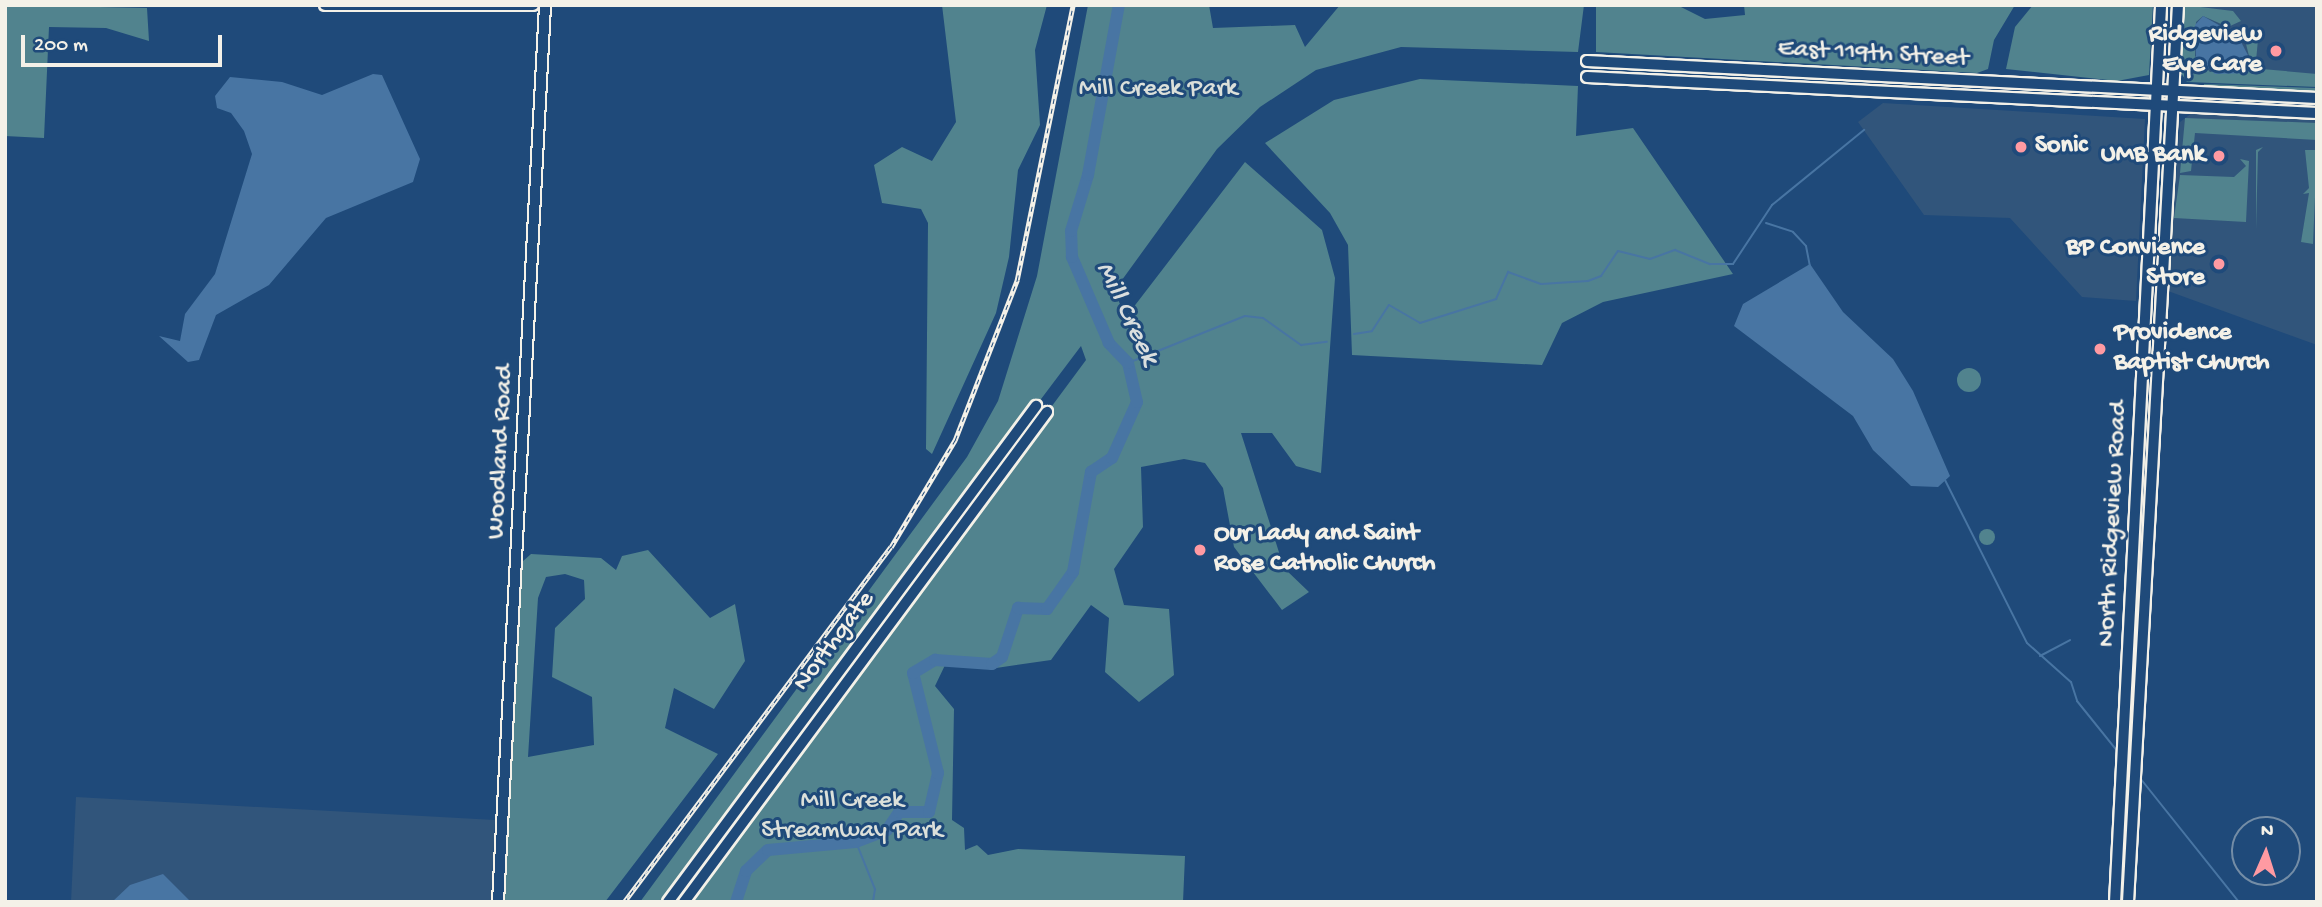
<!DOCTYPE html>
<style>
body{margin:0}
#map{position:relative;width:2322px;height:907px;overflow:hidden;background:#1f4a7a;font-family:"Gochi Hand",sans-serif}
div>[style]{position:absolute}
.built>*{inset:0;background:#31557b;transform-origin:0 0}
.green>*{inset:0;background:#51838e}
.round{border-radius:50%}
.water>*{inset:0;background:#4875a3}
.stream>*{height:2px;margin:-1px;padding:0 1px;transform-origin:1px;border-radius:1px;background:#4875a3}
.river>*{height:12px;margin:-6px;padding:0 6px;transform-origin:6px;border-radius:6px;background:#4875a3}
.roads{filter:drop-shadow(2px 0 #f4f1e8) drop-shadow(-2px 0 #f4f1e8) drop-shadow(0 2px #f4f1e8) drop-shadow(0 -2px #f4f1e8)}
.secondary>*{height:10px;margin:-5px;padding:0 5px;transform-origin:5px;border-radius:5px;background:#1f4a7a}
.rail>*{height:4.5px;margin-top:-2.25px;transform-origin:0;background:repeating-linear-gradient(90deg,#1f4a7a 0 5px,#f4f1e8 0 10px);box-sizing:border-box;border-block:2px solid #f4f1e8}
.dots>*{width:19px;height:19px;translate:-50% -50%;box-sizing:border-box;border:4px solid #1f4a7a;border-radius:50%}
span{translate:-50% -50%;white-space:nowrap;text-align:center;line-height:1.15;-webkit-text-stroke:6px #1f4a7a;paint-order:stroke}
.poi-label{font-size:26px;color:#f4f1e8;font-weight:700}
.right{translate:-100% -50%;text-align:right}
.left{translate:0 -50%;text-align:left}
.street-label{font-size:26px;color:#f4f1e8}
.park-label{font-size:26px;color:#dce0da}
.water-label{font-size:28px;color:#dadede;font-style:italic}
.frame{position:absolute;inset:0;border:7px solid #f4f1e8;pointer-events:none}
.north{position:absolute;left:2231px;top:816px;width:70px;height:70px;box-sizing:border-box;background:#1f4a7a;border:2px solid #748da6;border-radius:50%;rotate:3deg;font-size:19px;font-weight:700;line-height:28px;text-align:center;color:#f4f1e8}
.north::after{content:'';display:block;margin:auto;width:24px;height:32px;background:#ff9aa2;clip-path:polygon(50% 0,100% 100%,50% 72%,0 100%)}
.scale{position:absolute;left:21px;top:35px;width:201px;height:32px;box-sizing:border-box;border:4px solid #f4f1e8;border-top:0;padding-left:9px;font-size:21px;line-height:24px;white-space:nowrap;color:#f4f1e8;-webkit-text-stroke:5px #1f4a7a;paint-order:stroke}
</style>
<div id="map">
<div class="built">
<div style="left:2191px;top:5px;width:126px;height:72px"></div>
<div style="clip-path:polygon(1883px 103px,2145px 119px,2136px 301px,2082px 297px,2010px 218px,1924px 215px,1858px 122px)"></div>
<div style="clip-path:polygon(2192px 113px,2317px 117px,2317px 345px,2168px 291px,2180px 122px)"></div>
<div style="clip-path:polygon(76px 797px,495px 820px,491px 902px,71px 902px)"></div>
</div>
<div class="green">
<div style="clip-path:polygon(5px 5px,147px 8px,149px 41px,106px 28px,49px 27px,44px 138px,5px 136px)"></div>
<div style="clip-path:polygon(942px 5px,1047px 5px,1035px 50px,1040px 125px,1018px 170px,1009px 257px,996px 313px,932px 454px,926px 449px,928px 223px,921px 209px,882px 203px,874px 165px,902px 147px,932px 161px,956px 122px)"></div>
<div style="clip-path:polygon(1088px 5px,1209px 5px,1213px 28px,1295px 25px,1305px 47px,1340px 5px,1584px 5px,1578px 52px,1401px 47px,1316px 70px,1260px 107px,1217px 149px,1114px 291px,1126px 317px,1245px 162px,1322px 230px,1335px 278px,1321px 473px,1296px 466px,1272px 433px,1241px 433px,1284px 568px,1309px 592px,1282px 610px,1234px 547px,1223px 488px,1205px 463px,1184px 459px,1141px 467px,1143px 527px,1114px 569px,1124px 605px,1169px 609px,1174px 675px,1139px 702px,1105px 672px,1109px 618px,1091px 605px,1051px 660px,996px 668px,947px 661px,935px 686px,954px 709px,952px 820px,964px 828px,965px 850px,977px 845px,988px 855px,1018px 849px,1185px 856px,1183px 902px,684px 902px,1086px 360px,1081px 346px,662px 902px,640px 902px,967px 457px,998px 401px,1037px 276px)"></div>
<div style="clip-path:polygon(1596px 5px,1677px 5px,1705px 19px,1745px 15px,1744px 5px,2015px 5px,1994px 40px,1988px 69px,1977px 73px,1596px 52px)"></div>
<div style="clip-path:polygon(2033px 5px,2153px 5px,2149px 75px,2117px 81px,2006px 69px,2015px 27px)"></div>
<div style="clip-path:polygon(2184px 5px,2233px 11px,2241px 21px,2228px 27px,2203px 16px,2196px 22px,2195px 56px,2210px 72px,2251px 64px,2242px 28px,2253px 34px,2259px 29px,2256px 61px,2262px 69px,2317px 74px,2317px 87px,2187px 82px,2181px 73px,2180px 78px)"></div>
<div style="clip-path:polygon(1420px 79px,1578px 86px,1576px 136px,1633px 128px,1733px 274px,1603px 302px,1562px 323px,1542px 365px,1352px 355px,1348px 245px,1330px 213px,1265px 143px,1334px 100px)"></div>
<div style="clip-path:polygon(2204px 84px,2317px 88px,2317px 94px,2204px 87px)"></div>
<div style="clip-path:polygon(2185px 118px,2317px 123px,2317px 140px,2195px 133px,2191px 171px,2180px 173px)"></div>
<div style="clip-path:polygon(2263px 147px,2258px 152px,2256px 230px,2256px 150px)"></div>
<div style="clip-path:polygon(2305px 150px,2317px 150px,2313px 244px,2301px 242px,2309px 193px,2303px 194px,2309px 188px)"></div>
<div style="clip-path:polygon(2240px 159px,2249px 161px,2246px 222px,2174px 218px,2180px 175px,2234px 177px,2246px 166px)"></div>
<div class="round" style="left:1957px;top:368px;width:24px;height:24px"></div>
<div class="round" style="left:1979px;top:529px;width:16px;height:16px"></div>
<div style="clip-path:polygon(evenodd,648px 550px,710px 618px,735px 604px,745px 661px,714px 709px,674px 688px,665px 728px,718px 754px,605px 902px,503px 902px,522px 562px,531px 554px,601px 558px,616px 570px,622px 556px,648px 550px,565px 574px,584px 580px,585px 599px,555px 628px,552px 677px,592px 697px,594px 745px,528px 757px,538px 598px,546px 577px,565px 574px)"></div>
</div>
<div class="water">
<div style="clip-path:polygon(2203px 16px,2238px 36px,2251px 61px,2248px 73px,2215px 74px,2196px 57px,2195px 25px)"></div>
<div style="clip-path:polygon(373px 74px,382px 75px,420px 159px,413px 182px,326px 218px,269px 285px,216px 315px,199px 360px,188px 362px,159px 336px,180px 341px,185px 314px,215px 274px,252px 154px,244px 131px,231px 113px,217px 108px,215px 96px,230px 77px,282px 82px,322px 95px)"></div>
<div style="clip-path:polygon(1810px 264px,1843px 312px,1893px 359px,1913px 391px,1950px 476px,1938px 487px,1911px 486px,1873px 450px,1853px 416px,1734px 326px,1743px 304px)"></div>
<div style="clip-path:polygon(163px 874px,191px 902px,112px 902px,130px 885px)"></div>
</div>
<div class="stream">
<div style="left:2237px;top:30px;width:5px;rotate:-37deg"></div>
<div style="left:1766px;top:223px;width:28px;rotate:18deg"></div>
<div style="left:1793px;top:232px;width:19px;rotate:47deg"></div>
<div style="left:1806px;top:246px;width:20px;rotate:79deg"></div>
<div style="left:1354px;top:334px;width:18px;rotate:-9deg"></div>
<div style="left:1372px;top:331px;width:31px;rotate:-57deg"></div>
<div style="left:1389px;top:305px;width:36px;rotate:30deg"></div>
<div style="left:1420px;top:323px;width:80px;rotate:-17.5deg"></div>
<div style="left:1496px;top:299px;width:30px;rotate:-66deg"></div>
<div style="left:1508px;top:272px;width:35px;rotate:20deg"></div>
<div style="left:1541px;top:284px;width:47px;rotate:-3.7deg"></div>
<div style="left:1588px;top:281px;width:14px;rotate:-21deg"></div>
<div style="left:1601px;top:276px;width:30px;rotate:-56deg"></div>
<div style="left:1618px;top:251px;width:33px;rotate:14deg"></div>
<div style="left:1650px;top:259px;width:27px;rotate:-20deg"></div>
<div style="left:1675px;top:250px;width:38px;rotate:22deg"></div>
<div style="left:1710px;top:264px;width:23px"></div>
<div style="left:1733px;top:264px;width:71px;rotate:-56.5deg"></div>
<div style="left:1772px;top:205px;width:119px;rotate:-39.2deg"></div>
<div style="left:1128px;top:363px;width:126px;rotate:-21.9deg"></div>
<div style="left:1245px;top:316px;width:18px;rotate:6deg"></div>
<div style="left:1263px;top:318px;width:47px;rotate:35.4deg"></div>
<div style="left:1301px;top:345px;width:26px;rotate:-7deg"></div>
<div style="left:1945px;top:480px;width:182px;rotate:63.3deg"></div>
<div style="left:2027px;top:643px;width:59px;rotate:41.6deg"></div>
<div style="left:2071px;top:682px;width:20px;rotate:72deg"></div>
<div style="left:2077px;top:701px;width:65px;rotate:51.2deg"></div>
<div style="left:2040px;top:656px;width:34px;rotate:-28deg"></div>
<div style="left:2140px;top:778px;width:159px;rotate:51.4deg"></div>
<div style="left:856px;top:842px;width:51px;rotate:68deg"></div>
<div style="left:875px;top:889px;width:13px;rotate:99deg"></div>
</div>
<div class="river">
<div style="left:736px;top:902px;width:33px;rotate:-72deg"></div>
<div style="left:746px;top:871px;width:30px;rotate:-44deg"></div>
<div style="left:768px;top:850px;width:88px;rotate:-5.2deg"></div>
<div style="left:856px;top:842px;width:33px;rotate:-21deg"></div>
<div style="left:887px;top:830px;width:22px;rotate:-56deg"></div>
<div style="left:899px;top:812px;width:30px"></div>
<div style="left:929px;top:812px;width:40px;rotate:-77deg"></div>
<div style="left:938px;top:773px;width:103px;rotate:-104deg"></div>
<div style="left:913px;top:673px;width:26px;rotate:-31deg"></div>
<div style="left:935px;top:660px;width:57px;rotate:4deg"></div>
<div style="left:992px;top:664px;width:12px;rotate:-35deg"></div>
<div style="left:1002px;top:657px;width:52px;rotate:-71.9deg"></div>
<div style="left:1018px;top:608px;width:29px;rotate:2deg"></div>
<div style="left:1047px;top:609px;width:45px;rotate:-54.9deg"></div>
<div style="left:1073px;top:572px;width:102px;rotate:-79.8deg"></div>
<div style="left:1091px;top:472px;width:25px;rotate:-34deg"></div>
<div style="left:1112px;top:458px;width:61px;rotate:-65.9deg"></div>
<div style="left:1137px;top:402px;width:40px;rotate:-103deg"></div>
<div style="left:1128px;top:363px;width:28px;rotate:-134deg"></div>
<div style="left:1109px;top:343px;width:94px;rotate:-113.3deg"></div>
<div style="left:1072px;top:257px;width:26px;rotate:-92deg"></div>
<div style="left:1071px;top:231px;width:59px;rotate:-73.1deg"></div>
<div style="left:1088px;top:175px;width:173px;rotate:-79.7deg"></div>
</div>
<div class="roads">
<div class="secondary">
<div style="left:325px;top:5px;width:208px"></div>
<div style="left:1587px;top:61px;width:731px;rotate:2.9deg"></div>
<div style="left:1587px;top:77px;width:731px;rotate:2.82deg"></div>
<div style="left:498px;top:902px;width:898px;rotate:-87deg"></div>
<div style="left:668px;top:902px;width:618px;rotate:-53.43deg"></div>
<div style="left:684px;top:902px;width:610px;rotate:-53.47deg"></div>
<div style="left:2115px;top:902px;width:898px;rotate:-87.06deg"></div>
<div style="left:2128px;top:902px;width:898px;rotate:-86.81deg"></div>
</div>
</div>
<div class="rail">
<div style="left:624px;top:902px;width:444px;rotate:-53.1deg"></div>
<div style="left:891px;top:547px;width:125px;rotate:-59.1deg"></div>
<div style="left:955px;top:440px;width:172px;rotate:-68.8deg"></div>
<div style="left:1017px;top:280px;width:281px;rotate:-78.5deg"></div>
</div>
<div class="dots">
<div style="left:2276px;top:51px;background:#ff9aa2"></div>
<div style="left:2021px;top:147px;background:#ff9aa2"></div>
<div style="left:2219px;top:156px;background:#ff9aa2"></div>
<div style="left:2219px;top:264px;background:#ff9aa2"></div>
<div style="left:2100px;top:349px;background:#ff9aa2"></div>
<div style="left:1200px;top:550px;background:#ff9aa2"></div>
</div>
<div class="poi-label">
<span class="right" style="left:2262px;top:51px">Ridgeview<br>Eye Care</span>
<span class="left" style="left:2035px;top:147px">Sonic</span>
<span class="right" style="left:2205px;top:156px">UMB Bank</span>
<span class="right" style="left:2205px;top:264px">BP Convience<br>Store</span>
<span class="left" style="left:2114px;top:349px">Providence<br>Baptist Church</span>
<span class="left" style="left:1214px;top:550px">Our Lady and Saint<br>Rose Catholic Church</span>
</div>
<div class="street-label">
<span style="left:1873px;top:55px;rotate:3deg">East 119th Street</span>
<span style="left:502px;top:452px;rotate:-87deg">Woodland Road</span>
<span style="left:2114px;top:524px;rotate:-87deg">North Ridgeview Road</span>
<span style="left:835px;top:642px;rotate:-53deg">Northgate</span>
</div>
<div class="park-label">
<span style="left:1158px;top:90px">Mill Creek Park</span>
<span style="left:852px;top:817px">Mill Creek<br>Streamway Park</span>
</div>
<div class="water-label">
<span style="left:1126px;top:314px;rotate:64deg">Mill Creek</span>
</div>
<div class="frame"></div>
<div class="north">N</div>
<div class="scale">200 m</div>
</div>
